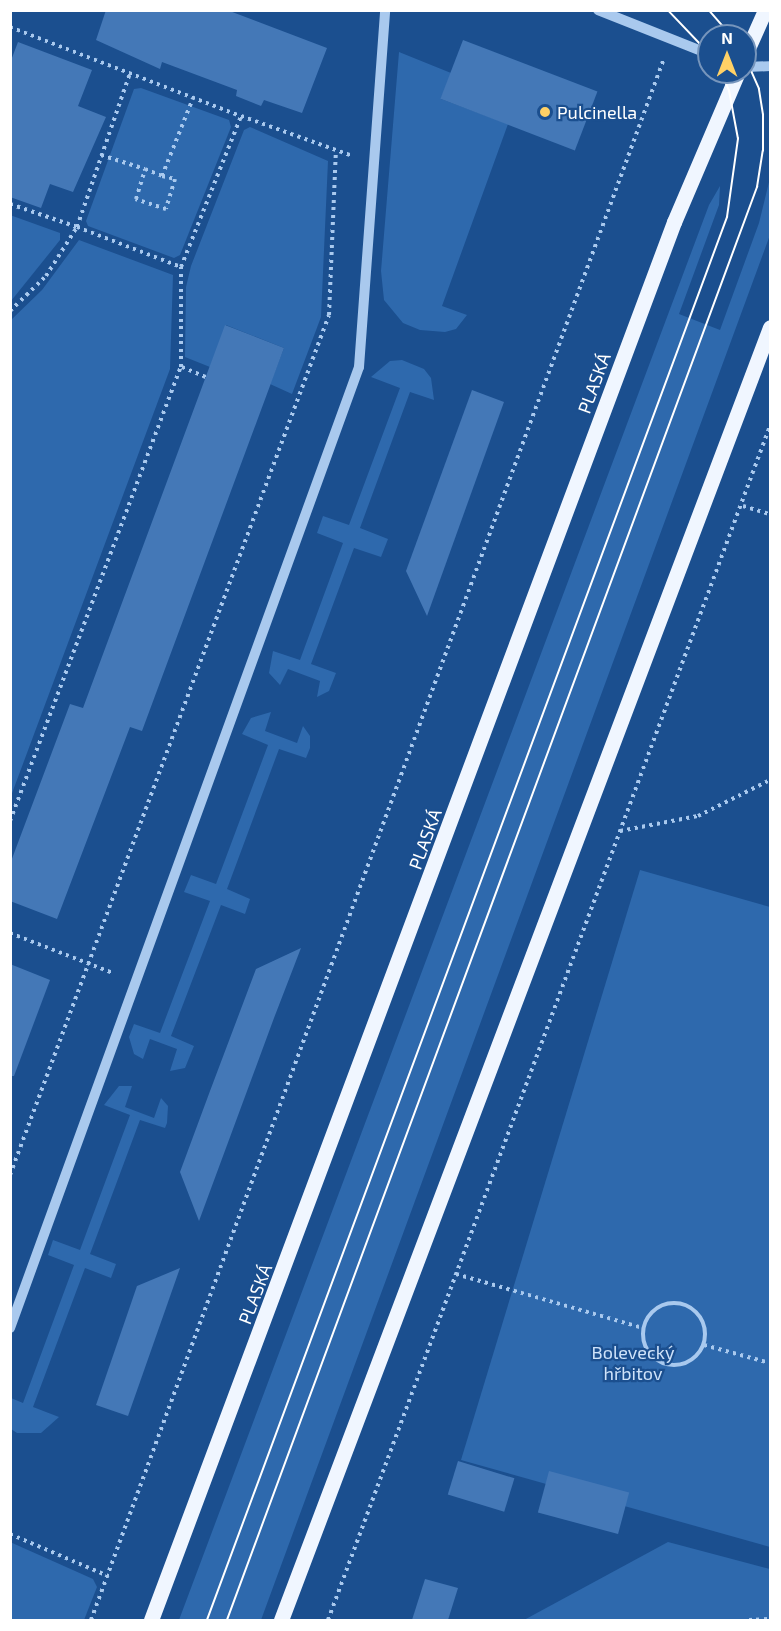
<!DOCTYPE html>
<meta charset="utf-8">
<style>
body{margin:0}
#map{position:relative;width:781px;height:1631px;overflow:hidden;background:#1b4f8f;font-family:"Exo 2",sans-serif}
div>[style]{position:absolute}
.green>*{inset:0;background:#2e69ad}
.building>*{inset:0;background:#4478b7;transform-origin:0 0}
.path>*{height:4px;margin-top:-2px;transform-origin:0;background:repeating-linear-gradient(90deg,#a9c9ee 0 3px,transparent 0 7.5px)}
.path>.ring{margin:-2px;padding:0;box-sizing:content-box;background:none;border:4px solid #a9c9ee;border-radius:50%}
.minor>*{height:10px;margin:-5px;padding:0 5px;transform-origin:5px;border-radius:5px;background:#a9c9ee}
.major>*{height:15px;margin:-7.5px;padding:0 7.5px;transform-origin:7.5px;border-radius:7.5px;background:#f0f6ff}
.tram>*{height:1.5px;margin:-0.75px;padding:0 0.75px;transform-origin:0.75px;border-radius:0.75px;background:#fff}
.dots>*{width:16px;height:16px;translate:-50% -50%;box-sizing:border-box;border:3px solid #1b4f8f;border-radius:50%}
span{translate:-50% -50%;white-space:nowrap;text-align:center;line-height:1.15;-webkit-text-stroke:4.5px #1b4f8f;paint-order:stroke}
.poi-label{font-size:18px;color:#fff}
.left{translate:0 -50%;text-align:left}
.street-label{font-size:18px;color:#fff}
.park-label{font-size:18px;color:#cfe3fa}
.frame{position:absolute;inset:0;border:12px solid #fff;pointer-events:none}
.north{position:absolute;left:697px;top:24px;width:60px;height:60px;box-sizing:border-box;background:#1b4f8f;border:2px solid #7695bc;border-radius:50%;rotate:0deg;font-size:16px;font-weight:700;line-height:24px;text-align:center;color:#fff}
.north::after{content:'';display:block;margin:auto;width:21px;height:27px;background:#ffd166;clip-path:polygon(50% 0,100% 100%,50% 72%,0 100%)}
</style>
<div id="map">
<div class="green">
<div style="clip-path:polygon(399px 52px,451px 73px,441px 99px,508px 124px,442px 306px,467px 315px,456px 329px,445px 332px,420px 330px,403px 323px,384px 300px,381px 271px)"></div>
<div style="clip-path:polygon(141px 88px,229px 120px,231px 127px,180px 255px,174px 258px,88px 226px,86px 221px,134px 89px)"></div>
<div style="clip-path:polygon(250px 127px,328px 161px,321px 317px,292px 394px,270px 384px,284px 348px,226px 325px,210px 367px,185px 357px,186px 287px,191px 266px,244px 130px)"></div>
<div style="clip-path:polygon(769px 182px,770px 235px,261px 1620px,179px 1620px,709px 205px,720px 186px,719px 205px,679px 314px,720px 330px,759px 223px)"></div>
<div style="clip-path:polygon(10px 215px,60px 233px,60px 240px,11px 301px)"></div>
<div style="clip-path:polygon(79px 240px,173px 275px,170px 369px,11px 796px,11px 320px,42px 290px)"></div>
<div style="clip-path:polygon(402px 360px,424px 369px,431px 378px,434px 400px,410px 392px,360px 528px,388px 539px,381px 557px,354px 548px,311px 664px,336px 673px,329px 691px,317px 697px,320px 681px,288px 669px,280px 685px,269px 673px,273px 651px,300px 660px,343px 543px,317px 533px,323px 516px,349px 525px,400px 388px,371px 377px,390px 361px)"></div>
<div style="clip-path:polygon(271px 712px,265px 731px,297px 743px,303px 726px,310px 736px,310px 748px,306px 758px,279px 749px,227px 889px,250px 899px,245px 914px,221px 905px,171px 1036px,194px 1046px,185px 1068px,170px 1071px,177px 1049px,150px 1039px,143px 1059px,134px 1054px,129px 1037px,134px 1024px,160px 1033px,210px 901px,184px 892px,191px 875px,216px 884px,268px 745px,242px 734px,251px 718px)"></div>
<div style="clip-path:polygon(640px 870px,770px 907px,770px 1547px,461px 1460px)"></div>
<div style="clip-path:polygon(119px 1086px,132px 1086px,125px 1107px,154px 1118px,161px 1098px,168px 1106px,167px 1123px,165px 1128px,140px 1120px,90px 1254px,116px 1264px,111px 1278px,85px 1268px,33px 1407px,59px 1417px,41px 1433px,17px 1433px,11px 1429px,11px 1398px,23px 1403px,74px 1265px,48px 1255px,53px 1240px,80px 1250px,130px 1115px,104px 1105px)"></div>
<div style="clip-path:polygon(10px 1542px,93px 1579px,97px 1587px,84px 1620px,11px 1620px)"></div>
<div style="clip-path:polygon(668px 1542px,770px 1569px,770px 1620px,524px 1620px)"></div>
</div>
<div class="building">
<div style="clip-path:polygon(106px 10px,227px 10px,327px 48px,302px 113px,264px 100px,261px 106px,236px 96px,237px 90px,162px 62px,160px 69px,96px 40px)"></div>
<div style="left:463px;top:40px;width:144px;height:63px;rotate:21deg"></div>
<div style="clip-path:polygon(18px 42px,92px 70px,78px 106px,106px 117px,73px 192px,50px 184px,41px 208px,10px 197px,10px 63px)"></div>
<div style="clip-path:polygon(225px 325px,284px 348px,142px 731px,130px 727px,57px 919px,10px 901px,10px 864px,70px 704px,83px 708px)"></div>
<div style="clip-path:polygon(472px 390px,504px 402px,427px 616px,406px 571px)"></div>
<div style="clip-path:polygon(301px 948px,274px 1018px,199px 1221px,180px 1172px,210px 1091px,256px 969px)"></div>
<div style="clip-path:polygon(10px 964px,50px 980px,14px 1076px,10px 1076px)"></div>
<div style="clip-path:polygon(180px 1268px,128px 1416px,96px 1405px,137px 1286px)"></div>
<div style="left:458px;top:1461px;width:59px;height:35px;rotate:17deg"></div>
<div style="left:549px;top:1471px;width:83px;height:43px;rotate:15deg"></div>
<div style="clip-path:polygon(425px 1579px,458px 1588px,448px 1620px,412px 1620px)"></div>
</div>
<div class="path">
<div style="left:10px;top:27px;width:248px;rotate:21.1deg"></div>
<div style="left:101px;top:155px;width:46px;rotate:17.7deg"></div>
<div style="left:145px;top:169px;width:18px;rotate:22deg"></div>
<div style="left:162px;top:176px;width:13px;rotate:13deg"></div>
<div style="left:175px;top:179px;width:31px;rotate:107deg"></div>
<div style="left:166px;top:209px;width:32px;rotate:-162deg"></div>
<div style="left:136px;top:199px;width:31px;rotate:-73deg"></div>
<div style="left:162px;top:176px;width:84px;rotate:-68.3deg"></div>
<div style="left:10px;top:204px;width:71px;rotate:18.9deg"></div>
<div style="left:77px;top:227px;width:163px;rotate:-71deg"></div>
<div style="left:10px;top:311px;width:50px;rotate:-44.2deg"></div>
<div style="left:46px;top:276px;width:58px;rotate:-57.7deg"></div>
<div style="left:77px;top:227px;width:111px;rotate:21deg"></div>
<div style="left:182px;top:367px;width:26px;rotate:23deg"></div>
<div style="left:743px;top:506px;width:28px;rotate:17deg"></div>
<div style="left:10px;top:821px;width:485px;rotate:-69.4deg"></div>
<div style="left:181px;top:367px;width:100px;rotate:-90deg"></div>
<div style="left:181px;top:267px;width:162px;rotate:-68.3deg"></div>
<div style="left:241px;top:116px;width:116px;rotate:19.7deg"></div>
<div style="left:620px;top:831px;width:79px;rotate:-10.9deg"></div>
<div style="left:698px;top:816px;width:80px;rotate:-26.6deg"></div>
<div style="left:10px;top:933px;width:110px;rotate:21.2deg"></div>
<div style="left:10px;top:1175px;width:917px;rotate:-69.65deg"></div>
<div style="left:329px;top:315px;width:165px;rotate:-87.6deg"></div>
<div style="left:456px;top:1274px;width:195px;rotate:16.1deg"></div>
<div class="ring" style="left:643px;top:1303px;width:58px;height:58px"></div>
<div style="left:704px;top:1345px;width:68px;rotate:15.3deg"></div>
<div style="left:10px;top:1534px;width:107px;rotate:23.2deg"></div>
<div style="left:91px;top:1620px;width:1661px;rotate:-69.85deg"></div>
<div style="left:328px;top:1620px;width:1273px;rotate:-69.69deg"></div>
<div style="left:749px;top:1620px;width:21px;rotate:-3deg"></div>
</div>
<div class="minor">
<div style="left:598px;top:10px;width:119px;rotate:21.6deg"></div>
<div style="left:745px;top:67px;width:25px;rotate:-2deg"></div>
<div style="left:10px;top:1328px;width:1022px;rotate:-70.04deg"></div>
<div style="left:359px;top:367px;width:358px;rotate:-85.8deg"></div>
</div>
<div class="major">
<div style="left:745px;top:55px;width:49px;rotate:-66deg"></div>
<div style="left:151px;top:1620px;width:1493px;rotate:-69.49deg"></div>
<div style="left:674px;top:222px;width:163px;rotate:-66.9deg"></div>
<div style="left:281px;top:1620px;width:1382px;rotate:-69.28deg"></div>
</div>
<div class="tram">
<div style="left:668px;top:10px;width:59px;rotate:46.4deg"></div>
<div style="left:709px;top:10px;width:35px;rotate:49deg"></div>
<div style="left:207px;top:1620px;width:1496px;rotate:-69.66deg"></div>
<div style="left:727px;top:217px;width:79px;rotate:-82deg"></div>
<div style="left:738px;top:139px;width:49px;rotate:-100.6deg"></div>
<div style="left:729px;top:91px;width:21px;rotate:-113deg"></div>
<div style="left:227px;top:1620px;width:1528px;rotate:-69.7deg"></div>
<div style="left:757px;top:187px;width:36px;rotate:-81deg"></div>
<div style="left:763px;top:151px;width:36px;rotate:-90deg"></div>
<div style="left:763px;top:115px;width:26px;rotate:-99deg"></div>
<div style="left:759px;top:89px;width:35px;rotate:-114deg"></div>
</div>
<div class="dots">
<div style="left:545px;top:112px;background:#ffd166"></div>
</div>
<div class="poi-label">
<span class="left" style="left:557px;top:112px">Pulcinella</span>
</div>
<div class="street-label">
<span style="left:594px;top:383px;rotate:-70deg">PLASKÁ</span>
<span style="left:425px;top:839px;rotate:-70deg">PLASKÁ</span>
<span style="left:255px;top:1294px;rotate:-69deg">PLASKÁ</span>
</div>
<div class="park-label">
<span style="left:633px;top:1363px">Bolevecký<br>hřbitov</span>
</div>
<div class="frame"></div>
<div class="north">N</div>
</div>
